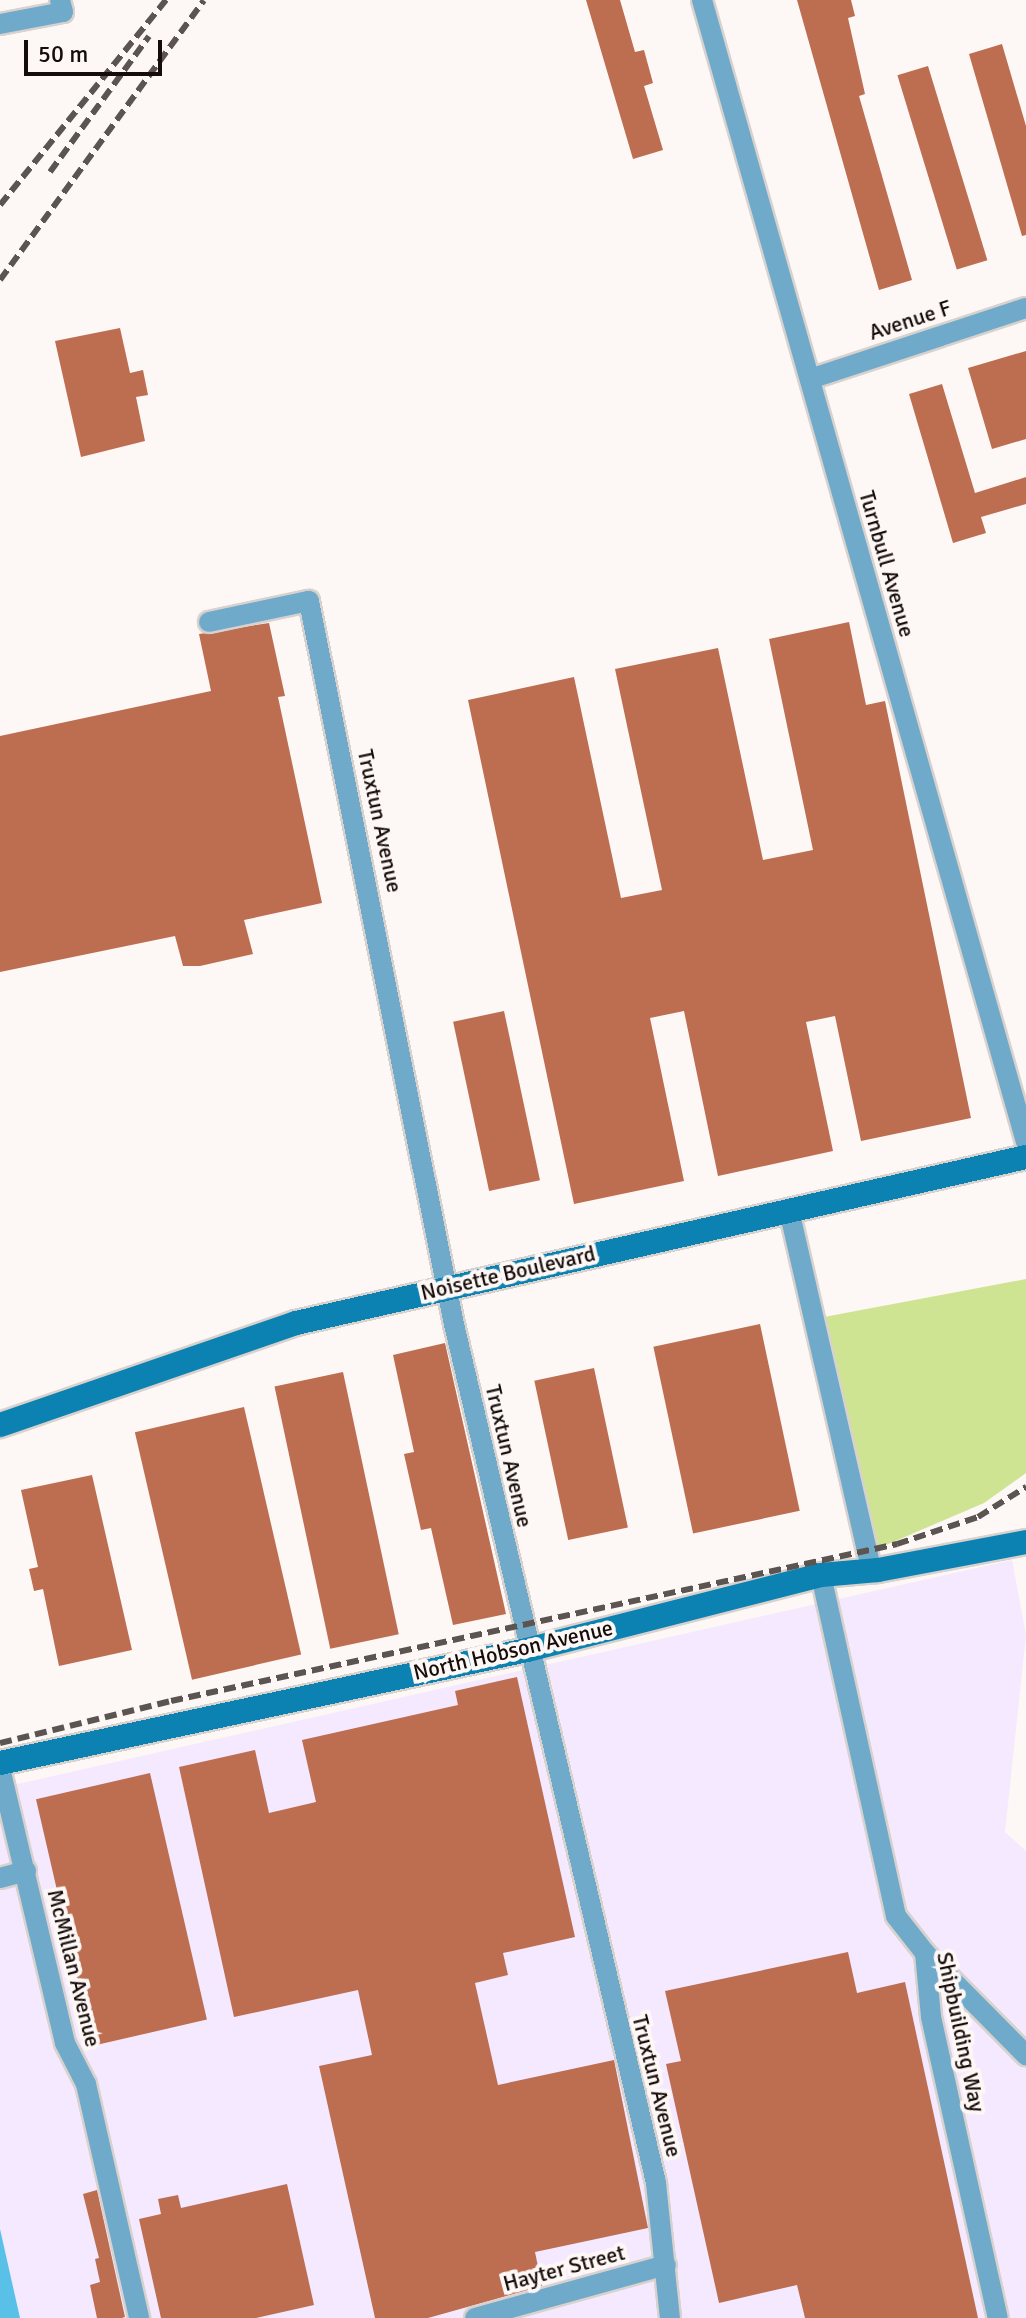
<!DOCTYPE html>
<style>
body{margin:0}
#map{position:relative;width:1026px;height:2318px;overflow:hidden;background:#fdf7f5;font-family:Signika,sans-serif}
div>[style]{position:absolute}
.industrial>*{inset:0;background:#f4e9ff}
.green>*{inset:0;background:#cee493}
.water>*{inset:0;background:#59c0e8}
.building>*{inset:0;background:#bd6d50;transform-origin:0 0}
.roads{filter:drop-shadow(2px 0 #d8d2cf) drop-shadow(-2px 0 #d8d2cf) drop-shadow(0 2px #d8d2cf) drop-shadow(0 -2px #d8d2cf)}
.street>*{height:20px;margin:-10px;padding:0 10px;transform-origin:10px;border-radius:10px;background:#6faaca}
.secondary>*{height:24px;margin:-12px;padding:0 12px;transform-origin:12px;border-radius:12px;background:#0b82b1}
.rail>*{height:6px;margin-top:-3px;transform-origin:0;background:repeating-linear-gradient(90deg,#5c5451 0 12px,transparent 0 18px)}
span{translate:-50% -50%;white-space:nowrap;text-align:center;line-height:1.15;-webkit-text-stroke:8px #fdf7f5;paint-order:stroke}
.street-label{font-size:22px;color:#160d0a}
.scale{position:absolute;left:24px;top:40px;width:138px;height:36px;box-sizing:border-box;border:4px solid #160d0a;border-top:0;padding-left:10px;font-size:24px;line-height:28px;white-space:nowrap;color:#160d0a;-webkit-text-stroke:6px #fdf7f5;paint-order:stroke}
</style>
<div id="map">
<div class="industrial">
<div style="clip-path:polygon(1012px 1560px,1026px 1635px,1005px 1832px,1026px 1851px,1026px 2318px,0 2318px,0 1788px)"></div>
</div>
<div class="green">
<div style="clip-path:polygon(1026px 1279px,1026px 1473px,984px 1503px,879px 1548px,824px 1317px)"></div>
</div>
<div class="water">
<div style="clip-path:polygon(0 2229px,20px 2318px,0 2318px)"></div>
</div>
<div class="building">
<div style="clip-path:polygon(586px 0,620px 0,635px 52px,644px 50px,653px 83px,644px 86px,663px 150px,633px 159px)"></div>
<div style="clip-path:polygon(797px 0,851px 0,855px 16px,848px 18px,865px 94px,859px 96px,912px 280px,879px 290px)"></div>
<div style="clip-path:polygon(1002px 44px,1026px 126px,1026px 235px,1022px 236px,969px 54px)"></div>
<div style="left:928px;top:66px;width:203px;height:32px;rotate:73deg"></div>
<div style="clip-path:polygon(120px 328px,130px 373px,143px 370px,148px 395px,136px 397px,145px 441px,81px 457px,55px 341px)"></div>
<div style="clip-path:polygon(1026px 351px,1026px 439px,992px 449px,968px 368px)"></div>
<div style="clip-path:polygon(942px 384px,975px 493px,1026px 477px,1026px 504px,981px 517px,986px 533px,953px 543px,909px 394px)"></div>
<div style="clip-path:polygon(849px 622px,866px 705px,885px 701px,971px 1118px,861px 1141px,835px 1016px,806px 1022px,833px 1151px,718px 1176px,684px 1011px,650px 1018px,684px 1181px,574px 1204px,468px 700px,574px 677px,621px 898px,662px 890px,615px 669px,718px 648px,763px 860px,813px 850px,769px 639px)"></div>
<div style="clip-path:polygon(269px 623px,285px 696px,278px 697px,322px 903px,244px 920px,253px 954px,200px 966px,183px 966px,175px 936px,0 972px,0 736px,211px 691px,199px 634px)"></div>
<div style="left:504px;top:1011px;width:173px;height:52px;rotate:78deg"></div>
<div style="left:760px;top:1324px;width:191px;height:109px;rotate:78deg"></div>
<div style="clip-path:polygon(445px 1343px,506px 1614px,453px 1625px,431px 1528px,421px 1530px,404px 1454px,414px 1452px,393px 1355px)"></div>
<div style="left:594px;top:1368px;width:163px;height:61px;rotate:78deg"></div>
<div style="left:343px;top:1372px;width:268px;height:70px;rotate:78deg"></div>
<div style="left:244px;top:1407px;width:254px;height:112px;rotate:77deg"></div>
<div style="clip-path:polygon(92px 1475px,132px 1650px,59px 1666px,43px 1589px,34px 1591px,29px 1569px,38px 1567px,21px 1490px)"></div>
<div style="clip-path:polygon(517px 1677px,575px 1937px,503px 1953px,508px 1975px,475px 1983px,498px 2085px,614px 2060px,648px 2228px,535px 2252px,542px 2286px,428px 2318px,375px 2318px,319px 2066px,372px 2055px,358px 1990px,234px 2017px,179px 1767px,255px 1750px,269px 1813px,316px 1802px,302px 1740px,458px 1705px,455px 1691px)"></div>
<div style="left:150px;top:1773px;width:253px;height:117px;rotate:77deg"></div>
<div style="clip-path:polygon(848px 1952px,857px 1993px,905px 1982px,978px 2318px,805px 2318px,797px 2285px,719px 2303px,666px 2064px,681px 2061px,665px 1991px)"></div>
<div style="clip-path:polygon(287px 2184px,314px 2305px,256px 2318px,161px 2318px,139px 2219px,161px 2214px,158px 2199px,178px 2195px,181px 2208px)"></div>
<div style="clip-path:polygon(97px 2190px,125px 2317px,122px 2318px,97px 2318px,90px 2285px,100px 2282px,95px 2259px,99px 2258px,83px 2194px)"></div>
</div>
<div class="roads">
<div class="street">
<div style="left:702px;top:0;width:1187px;rotate:74.16deg"></div>
<div style="left:0;top:24px;width:64px;rotate:-10.8deg"></div>
<div style="left:63px;top:12px;width:12px;rotate:-104deg"></div>
<div style="left:810px;top:379px;width:227px;rotate:-18.2deg"></div>
<div style="left:209px;top:622px;width:102px;rotate:-11.9deg"></div>
<div style="left:309px;top:601px;width:733px;rotate:78.67deg"></div>
<div style="left:453px;top:1320px;width:887px;rotate:76.76deg"></div>
<div style="left:656px;top:2183px;width:136px;rotate:84.1deg"></div>
<div style="left:789px;top:1210px;width:370px;rotate:77.1deg"></div>
<div style="left:821px;top:1575px;width:349px;rotate:77.6deg"></div>
<div style="left:896px;top:1916px;width:47px;rotate:51.9deg"></div>
<div style="left:925px;top:1953px;width:64px;rotate:84.6deg"></div>
<div style="left:931px;top:2017px;width:308px;rotate:77.5deg"></div>
<div style="left:0;top:1768px;width:283px;rotate:76.7deg"></div>
<div style="left:65px;top:2043px;width:46px;rotate:62.9deg"></div>
<div style="left:86px;top:2084px;width:240px;rotate:77.2deg"></div>
<div style="left:0;top:1878px;width:27px;rotate:-15deg"></div>
<div style="left:925px;top:1953px;width:144px;rotate:45.3deg"></div>
<div style="left:475px;top:2318px;width:198px;rotate:-15.5deg"></div>
</div>
<div class="secondary">
<div style="left:0;top:1425px;width:313px;rotate:-19deg"></div>
<div style="left:296px;top:1323px;width:749px;rotate:-12.81deg"></div>
<div style="left:0;top:1763px;width:539px;rotate:-12.1deg"></div>
<div style="left:527px;top:1650px;width:303px;rotate:-14.3deg"></div>
<div style="left:821px;top:1575px;width:57px;rotate:-5deg"></div>
<div style="left:878px;top:1570px;width:151px;rotate:-10.7deg"></div>
</div>
</div>
<div class="rail">
<div style="left:50px;top:172px;width:168px;rotate:-53.9deg"></div>
<div style="left:0;top:205px;width:264px;rotate:-51deg"></div>
<div style="left:0;top:280px;width:346px;rotate:-53.9deg"></div>
<div style="left:0;top:1743px;width:176px;rotate:-13.8deg"></div>
<div style="left:171px;top:1701px;width:743px;rotate:-12.2deg"></div>
<div style="left:897px;top:1544px;width:85px;rotate:-18.4deg"></div>
<div style="left:978px;top:1517px;width:57px;rotate:-32deg"></div>
</div>
<div class="street-label">
<span style="left:910px;top:320px;rotate:-18deg">Avenue F</span>
<span style="left:887px;top:564px;rotate:74deg">Turnbull Avenue</span>
<span style="left:380px;top:821px;rotate:78deg">Truxtun Avenue</span>
<span style="left:508px;top:1273px;rotate:-13deg">Noisette Boulevard</span>
<span style="left:509px;top:1456px;rotate:77deg">Truxtun Avenue</span>
<span style="left:513px;top:1650px;rotate:-13deg">North Hobson Avenue</span>
<span style="left:74px;top:1968px;rotate:76deg">McMillan Avenue</span>
<span style="left:961px;top:2032px;rotate:78deg">Shipbuilding Way</span>
<span style="left:657px;top:2086px;rotate:76deg">Truxtun Avenue</span>
<span style="left:564px;top:2268px;rotate:-15deg">Hayter Street</span>
</div>
<div class="scale">50 m</div>
</div>
